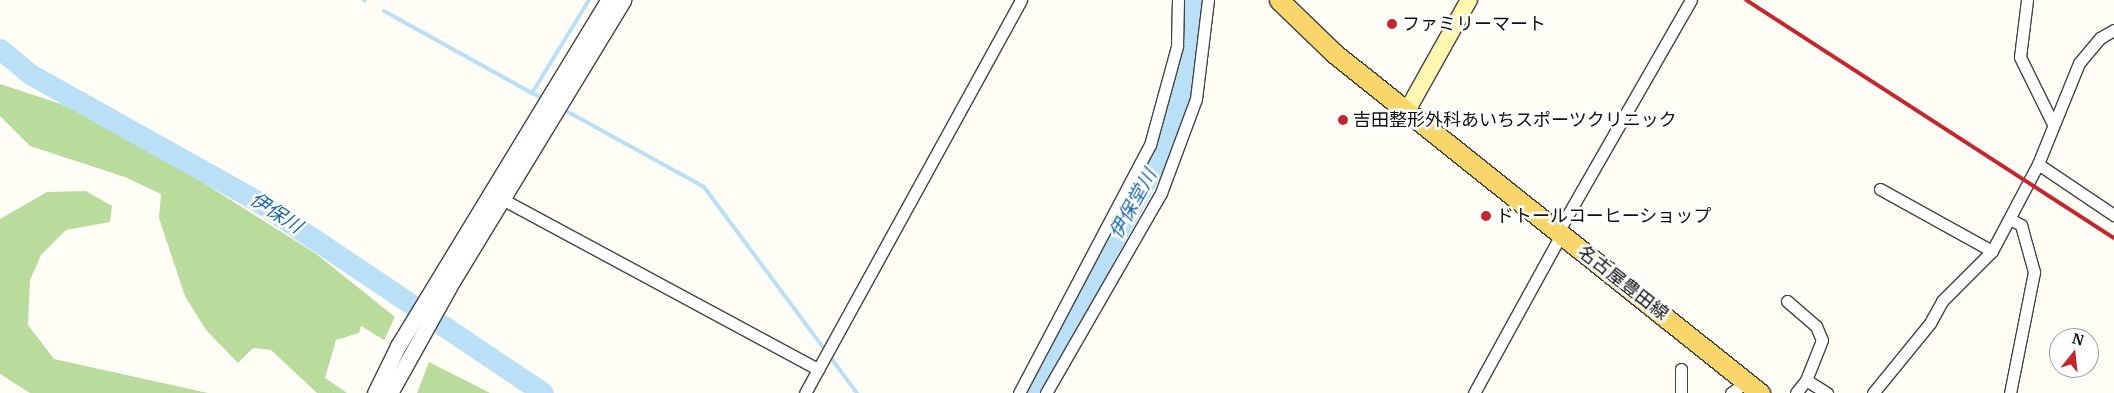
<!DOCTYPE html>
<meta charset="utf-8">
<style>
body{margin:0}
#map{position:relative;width:2114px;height:393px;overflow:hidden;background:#fffdf5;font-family:Merriweather,"Noto Sans JP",serif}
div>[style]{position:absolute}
.forest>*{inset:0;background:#b9dc9c}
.stream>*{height:4px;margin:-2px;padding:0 2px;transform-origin:2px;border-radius:2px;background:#b9e0f7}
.river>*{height:21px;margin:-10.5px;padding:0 10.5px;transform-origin:10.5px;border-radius:10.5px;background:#b9e0f7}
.roads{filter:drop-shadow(1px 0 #444) drop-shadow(-1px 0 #444) drop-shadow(0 1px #444) drop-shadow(0 -1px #444)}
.minor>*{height:11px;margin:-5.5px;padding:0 5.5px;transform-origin:5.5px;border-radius:5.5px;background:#fff}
.tertiary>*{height:15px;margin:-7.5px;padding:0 7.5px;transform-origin:7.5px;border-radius:7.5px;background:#fff}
.secondary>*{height:16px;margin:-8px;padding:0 8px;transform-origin:8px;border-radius:8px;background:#fff6b0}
.primary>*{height:19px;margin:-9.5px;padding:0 9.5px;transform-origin:9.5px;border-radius:9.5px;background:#f9d66b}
.rail>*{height:4px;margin:-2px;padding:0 2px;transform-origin:2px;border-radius:2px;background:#c4262e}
.dots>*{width:14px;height:14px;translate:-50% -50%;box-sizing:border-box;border:2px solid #fff;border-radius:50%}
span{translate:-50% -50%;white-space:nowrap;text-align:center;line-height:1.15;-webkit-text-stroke:5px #fff;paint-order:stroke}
.poi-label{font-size:18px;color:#111}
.left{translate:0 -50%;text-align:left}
.street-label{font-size:18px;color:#111}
.water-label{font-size:19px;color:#1768a6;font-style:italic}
.north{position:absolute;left:2049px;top:328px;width:50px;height:50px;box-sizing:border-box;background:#fff;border:1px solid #a0a0a0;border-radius:50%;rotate:16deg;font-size:14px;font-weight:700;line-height:20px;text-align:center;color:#111}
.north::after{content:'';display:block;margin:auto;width:18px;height:22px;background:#c4262e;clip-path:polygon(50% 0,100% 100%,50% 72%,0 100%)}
</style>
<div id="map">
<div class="forest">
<div style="clip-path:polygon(0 84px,73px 108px,183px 170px,315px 253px,395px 317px,384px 340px,361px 326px,359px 333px,336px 340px,325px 378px,347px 393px,317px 393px,271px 350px,253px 348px,238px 363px,206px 330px,185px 296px,159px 218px,161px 194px,125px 177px,30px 146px,0 116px)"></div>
<div style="clip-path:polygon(86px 191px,112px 206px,110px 222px,66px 230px,41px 255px,30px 280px,28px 325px,54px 359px,208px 393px,30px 393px,0 374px,0 219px,47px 192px)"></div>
<div style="clip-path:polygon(429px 362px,490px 393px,417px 393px)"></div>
</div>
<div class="stream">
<div style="left:364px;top:0;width:1px;rotate:45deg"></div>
<div style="left:384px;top:11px;width:169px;rotate:29deg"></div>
<div style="left:532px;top:93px;width:109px;rotate:-58.5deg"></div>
<div style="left:532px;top:93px;width:13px;rotate:27deg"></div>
<div style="left:561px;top:108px;width:163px;rotate:28.9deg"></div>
<div style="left:704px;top:187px;width:257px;rotate:53.4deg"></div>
</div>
<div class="river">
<div style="left:0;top:49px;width:39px;rotate:40deg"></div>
<div style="left:30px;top:74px;width:262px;rotate:29.2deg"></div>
<div style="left:259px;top:202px;width:342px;rotate:33.9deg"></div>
<div style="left:1030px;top:393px;width:290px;rotate:-61.4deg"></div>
<div style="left:1169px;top:138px;width:58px;rotate:-74.1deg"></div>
<div style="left:1185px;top:82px;width:82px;rotate:-84.4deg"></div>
</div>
<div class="roads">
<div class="minor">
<div style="left:2027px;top:0;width:57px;rotate:97deg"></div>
<div style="left:2020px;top:57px;width:75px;rotate:63.8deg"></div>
<div style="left:2038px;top:164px;width:92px;rotate:33.9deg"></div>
<div style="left:1880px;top:189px;width:128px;rotate:29deg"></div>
<div style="left:502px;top:199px;width:359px;rotate:28.3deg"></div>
<div style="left:2010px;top:219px;width:13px;rotate:29deg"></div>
<div style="left:2021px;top:225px;width:49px;rotate:74.5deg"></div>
<div style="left:2034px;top:272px;width:123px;rotate:101.2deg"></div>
<div style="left:1558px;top:232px;width:267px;rotate:-60.2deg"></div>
<div style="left:1787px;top:301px;width:38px;rotate:41deg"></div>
<div style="left:1816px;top:326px;width:15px;rotate:67deg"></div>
<div style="left:1822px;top:340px;width:43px;rotate:111.8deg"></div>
<div style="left:1681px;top:369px;width:24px;rotate:90deg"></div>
<div style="left:805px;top:393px;width:448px;rotate:-61.2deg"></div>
<div style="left:1019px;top:393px;width:280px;rotate:-62.2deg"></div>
<div style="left:1150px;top:145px;width:103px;rotate:-74.7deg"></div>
<div style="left:1177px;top:46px;width:46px;rotate:-88.8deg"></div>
<div style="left:1046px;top:393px;width:231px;rotate:-60.1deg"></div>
<div style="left:1161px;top:193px;width:100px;rotate:-69.6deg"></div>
<div style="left:1196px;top:99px;width:100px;rotate:-83.1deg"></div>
<div style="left:1474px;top:393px;width:180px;rotate:-61.2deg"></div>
<div style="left:1731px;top:393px;width:19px;rotate:-36deg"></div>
<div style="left:1796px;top:393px;width:16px;rotate:-52deg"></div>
<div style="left:1806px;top:380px;width:25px;rotate:32deg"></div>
<div style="left:1873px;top:393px;width:90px;rotate:-50.8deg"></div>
<div style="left:1930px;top:323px;width:25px;rotate:-61deg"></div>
<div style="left:1942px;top:301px;width:71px;rotate:-45deg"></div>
<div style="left:1992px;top:251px;width:98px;rotate:-62.1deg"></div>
<div style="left:2038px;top:164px;width:109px;rotate:-67.9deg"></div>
<div style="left:2079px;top:63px;width:33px;rotate:-50deg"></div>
<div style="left:2100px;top:38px;width:16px;rotate:-30deg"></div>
</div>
<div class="tertiary">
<div style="left:375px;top:393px;width:52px;rotate:-63.9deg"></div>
<div style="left:398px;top:346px;width:405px;rotate:-58.7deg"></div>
<div style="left:390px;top:393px;width:129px;rotate:-60.9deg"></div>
<div style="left:453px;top:280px;width:328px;rotate:-58.7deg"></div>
</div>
<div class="secondary">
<div style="left:1408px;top:109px;width:125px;rotate:-60.8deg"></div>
</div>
<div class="primary">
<div style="left:1279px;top:0;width:78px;rotate:44deg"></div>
<div style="left:1335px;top:54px;width:544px;rotate:38.58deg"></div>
</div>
</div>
<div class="rail">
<div style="left:1746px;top:0;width:438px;rotate:32.9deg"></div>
</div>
<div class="dots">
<div style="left:1392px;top:24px;background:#c4262e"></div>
<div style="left:1343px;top:120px;background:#c4262e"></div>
<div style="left:1486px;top:216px;background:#c4262e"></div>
</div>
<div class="poi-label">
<span class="left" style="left:1402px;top:24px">ファミリーマート</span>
<span class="left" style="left:1353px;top:120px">吉田整形外科あいちスポーツクリニック</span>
<span class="left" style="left:1496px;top:216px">ドトールコーヒーショップ</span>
</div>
<div class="street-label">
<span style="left:1623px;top:283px;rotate:38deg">名古屋豊田線</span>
</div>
<div class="water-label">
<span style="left:1133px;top:204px;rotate:-61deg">伊保堂川</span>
<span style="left:276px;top:213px;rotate:33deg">伊保川</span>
</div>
<div class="north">N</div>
</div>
